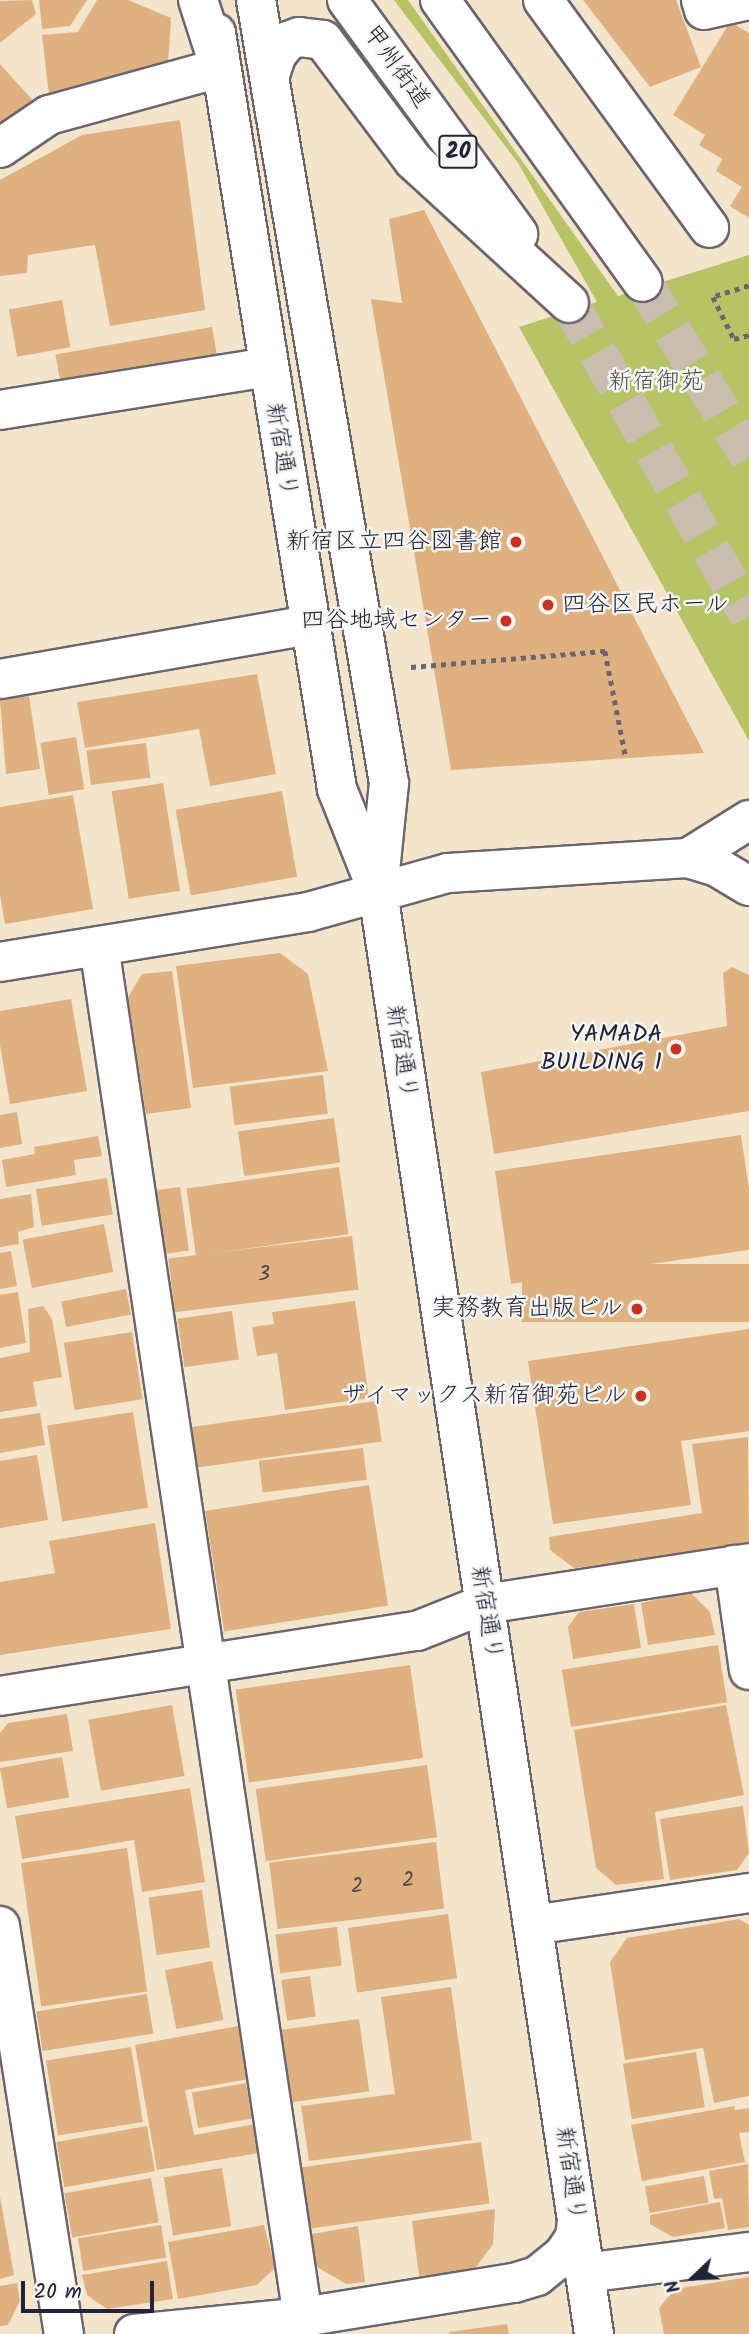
<!DOCTYPE html>
<meta charset="utf-8">
<style>
body{margin:0}
#map{position:relative;width:749px;height:2334px;overflow:hidden;background:#f3e4cc;font-family:Kalam,"Klee One",sans-serif}
div>[style]{position:absolute}
.green>*{inset:0;background:#b6c466}
.building>*{inset:0;background:#e0b180;transform-origin:0 0}
.highway-tunnel>*{height:38px;margin-top:-19px;transform-origin:0;background:repeating-linear-gradient(90deg,#c9bdaf 0 38px,transparent 0 57px)}
.path>*{height:4.5px;margin-top:-2.25px;transform-origin:0;background:repeating-linear-gradient(90deg,#6b666e 0 5px,transparent 0 10px)}
.roads{filter:drop-shadow(2px 0 #6b666e) drop-shadow(-2px 0 #6b666e) drop-shadow(0 2px #6b666e) drop-shadow(0 -2px #6b666e)}
.minor>*{height:38px;margin:-19px;padding:0 19px;transform-origin:19px;border-radius:19px;background:#fff}
.major>*{height:38px;margin:-19px;padding:0 19px;transform-origin:19px;border-radius:19px;background:#fff}
.highway>*{height:38px;margin:-19px;padding:0 19px;transform-origin:19px;border-radius:19px;background:#fff}
.dots>*{width:19px;height:19px;translate:-50% -50%;box-sizing:border-box;border:4px solid #f6f6f2;border-radius:50%}
span{translate:-50% -50%;white-space:nowrap;text-align:center;line-height:1.15;-webkit-text-stroke:5px #f6f6f2;paint-order:stroke}
.number-label{font-size:21px;color:#52464c}
.number-label span{-webkit-text-stroke-width:0}
.shield-label span{padding:2px 5px;background:#f6f6f2;border:2px solid;border-radius:5px;-webkit-text-stroke-width:0}
.shield-label{font-size:23px;color:#22223b;font-weight:700}
.street-label{font-size:24px;color:#22223b}
.park-label{font-size:24px;color:#4e5348}
.poi-label{font-size:24px;color:#22223b}
.right{translate:-100% -50%;text-align:right}
.left{translate:0 -50%;text-align:left}
.north{position:absolute;left:658px;top:2243px;width:70px;height:70px;-webkit-text-stroke:5px #f6f6f2;paint-order:stroke;rotate:247deg;font-size:19px;font-weight:700;line-height:28px;text-align:center;color:#22223b}
.north::after{content:'';display:block;margin:auto;width:24px;height:32px;background:#22223b;clip-path:polygon(50% 0,100% 100%,50% 72%,0 100%)}
.scale{position:absolute;left:21px;top:2281px;width:133px;height:32px;box-sizing:border-box;border:4px solid #22223b;border-top:0;padding-left:9px;font-size:21px;line-height:24px;white-space:nowrap;color:#22223b;-webkit-text-stroke:5px #f6f6f2;paint-order:stroke}
</style>
<div id="map">
<div class="green">
<div style="clip-path:polygon(394px 0,408px 0,618px 296px,749px 255px,749px 741px,519px 327px,597px 302px,518px 163px)"></div>
</div>
<div class="building">
<div style="clip-path:polygon(32px 0,36px 14px,0 43px,0 1px)"></div>
<div style="clip-path:polygon(39px 0,87px 0,70px 26px,42px 29px)"></div>
<div style="clip-path:polygon(97px 0,128px 0,171px 18px,168px 64px,50px 104px,42px 35px,78px 32px)"></div>
<div style="clip-path:polygon(583px 0,676px 0,701px 67px,650px 87px)"></div>
<div style="clip-path:polygon(730px 22px,749px 33px,749px 218px,730px 206px,742px 187px,716px 171px,722px 159px,699px 145px,705px 135px,673px 115px)"></div>
<div style="clip-path:polygon(0 64px,37px 105px,0 131px)"></div>
<div style="clip-path:polygon(180px 120px,205px 310px,110px 326px,95px 245px,28px 255px,27px 273px,0 276px,0 180px,82px 135px)"></div>
<div style="clip-path:polygon(424px 210px,704px 753px,451px 770px,371px 299px,402px 303px,389px 219px)"></div>
<div style="left:62px;top:300px;width:48px;height:54px;rotate:80deg"></div>
<div style="left:212px;top:327px;width:42px;height:159px;rotate:80deg"></div>
<div style="clip-path:polygon(257px 674px,276px 774px,210px 786px,199px 729px,85px 748px,77px 702px)"></div>
<div style="clip-path:polygon(29px 696px,40px 769px,6px 774px,0 700px)"></div>
<div style="left:76px;top:737px;width:53px;height:36px;rotate:81deg"></div>
<div style="left:146px;top:743px;width:35px;height:60px;rotate:83deg"></div>
<div style="left:163px;top:783px;width:109px;height:52px;rotate:81deg"></div>
<div style="left:282px;top:791px;width:87px;height:108px;rotate:80deg"></div>
<div style="clip-path:polygon(73px 795px,93px 909px,5px 924px,0 895px,0 807px)"></div>
<div style="clip-path:polygon(280px 953px,308px 974px,328px 1071px,193px 1088px,176px 966px)"></div>
<div style="clip-path:polygon(732px 967px,749px 975px,749px 1111px,494px 1154px,481px 1072px,727px 1026px,723px 973px)"></div>
<div style="clip-path:polygon(172px 971px,191px 1108px,146px 1114px,128px 997px,142px 974px)"></div>
<div style="clip-path:polygon(71px 999px,87px 1091px,10px 1104px,0 1045px,0 1011px)"></div>
<div style="left:323px;top:1075px;width:39px;height:94px;rotate:83deg"></div>
<div style="clip-path:polygon(17px 1112px,22px 1144px,0 1148px,0 1115px)"></div>
<div style="left:334px;top:1118px;width:45px;height:97px;rotate:82deg"></div>
<div style="clip-path:polygon(741px 1135px,749px 1189px,749px 1250px,511px 1284px,495px 1171px)"></div>
<div style="clip-path:polygon(98px 1136px,102px 1156px,74px 1160px,76px 1175px,6px 1187px,2px 1160px,35px 1154px,34px 1147px)"></div>
<div style="left:339px;top:1167px;width:68px;height:154px;rotate:82deg"></div>
<div style="left:107px;top:1178px;width:37px;height:72px;rotate:81deg"></div>
<div style="left:180px;top:1187px;width:64px;height:24px;rotate:82deg"></div>
<div style="clip-path:polygon(31px 1194px,34px 1227px,18px 1232px,19px 1244px,0 1247px,0 1199px)"></div>
<div style="left:104px;top:1224px;width:49px;height:83px;rotate:79deg"></div>
<div style="left:352px;top:1236px;width:54px;height:185px;rotate:83deg"></div>
<div style="clip-path:polygon(11px 1251px,17px 1286px,0 1289px,0 1253px)"></div>
<div style="left:749px;top:1264px;width:58px;height:227px;rotate:90deg"></div>
<div style="left:126px;top:1289px;width:26px;height:66px;rotate:79deg"></div>
<div style="clip-path:polygon(18px 1292px,26px 1343px,0 1348px,0 1295px)"></div>
<div style="clip-path:polygon(355px 1301px,369px 1398px,285px 1410px,277px 1353px,257px 1356px,252px 1327px,274px 1324px,272px 1312px)"></div>
<div style="clip-path:polygon(43px 1306px,52px 1319px,62px 1377px,33px 1382px,37px 1406px,0 1412px,0 1358px,30px 1352px,28px 1309px)"></div>
<div style="left:232px;top:1311px;width:49px;height:55px;rotate:82deg"></div>
<div style="clip-path:polygon(749px 1329px,749px 1431px,681px 1441px,691px 1505px,553px 1524px,528px 1361px)"></div>
<div style="left:132px;top:1332px;width:68px;height:69px;rotate:81deg"></div>
<div style="left:376px;top:1401px;width:41px;height:186px;rotate:82deg"></div>
<div style="left:133px;top:1412px;width:97px;height:87px;rotate:81deg"></div>
<div style="clip-path:polygon(40px 1413px,45px 1445px,0 1453px,0 1419px)"></div>
<div style="clip-path:polygon(748px 1437px,749px 1545px,574px 1568px,550px 1550px,549px 1537px,702px 1513px,692px 1444px)"></div>
<div style="left:363px;top:1448px;width:32px;height:105px;rotate:83deg"></div>
<div style="clip-path:polygon(37px 1455px,48px 1520px,0 1528px,0 1461px)"></div>
<div style="left:369px;top:1485px;width:122px;height:166px;rotate:81deg"></div>
<div style="clip-path:polygon(155px 1523px,171px 1629px,0 1655px,0 1582px,55px 1573px,49px 1541px)"></div>
<div style="clip-path:polygon(690px 1592px,710px 1612px,715px 1635px,648px 1645px,641px 1603px)"></div>
<div style="clip-path:polygon(634px 1604px,641px 1648px,573px 1659px,568px 1627px,579px 1612px)"></div>
<div style="left:718px;top:1645px;width:58px;height:158px;rotate:81deg"></div>
<div style="left:410px;top:1665px;width:94px;height:176px;rotate:82deg"></div>
<div style="left:172px;top:1705px;width:72px;height:85px;rotate:80deg"></div>
<div style="clip-path:polygon(726px 1705px,744px 1795px,655px 1812px,664px 1879px,616px 1885px,596px 1868px,574px 1730px)"></div>
<div style="clip-path:polygon(67px 1714px,73px 1751px,0 1762px,0 1733px,8px 1723px)"></div>
<div style="left:62px;top:1757px;width:41px;height:63px;rotate:80deg"></div>
<div style="left:427px;top:1765px;width:73px;height:173px;rotate:82deg"></div>
<div style="clip-path:polygon(190px 1788px,205px 1882px,142px 1892px,134px 1840px,22px 1859px,15px 1816px)"></div>
<div style="clip-path:polygon(743px 1806px,749px 1853px,737px 1870px,670px 1880px,660px 1819px)"></div>
<div style="left:436px;top:1842px;width:67px;height:168px;rotate:83deg"></div>
<div style="left:127px;top:1848px;width:145px;height:107px;rotate:82deg"></div>
<div style="left:202px;top:1890px;width:58px;height:54px;rotate:82deg"></div>
<div style="left:448px;top:1914px;width:65px;height:101px;rotate:82deg"></div>
<div style="clip-path:polygon(739px 1919px,749px 1925px,749px 2096px,714px 2103px,703px 2048px,625px 2060px,610px 1962px,627px 1938px)"></div>
<div style="left:337px;top:1927px;width:39px;height:62px;rotate:83deg"></div>
<div style="left:212px;top:1961px;width:60px;height:48px;rotate:79deg"></div>
<div style="left:310px;top:1976px;width:41px;height:29px;rotate:82deg"></div>
<div style="clip-path:polygon(451px 1987px,472px 2140px,309px 2161px,301px 2106px,395px 2094px,381px 1997px)"></div>
<div style="left:147px;top:1994px;width:40px;height:112px;rotate:81deg"></div>
<div style="left:359px;top:2019px;width:73px;height:78px;rotate:82deg"></div>
<div style="clip-path:polygon(238px 2026px,249px 2079px,185px 2090px,194px 2135px,256px 2124px,259px 2153px,157px 2170px,135px 2045px)"></div>
<div style="left:131px;top:2047px;width:76px;height:86px;rotate:81deg"></div>
<div style="left:696px;top:2052px;width:56px;height:74px;rotate:81deg"></div>
<div style="left:246px;top:2083px;width:36px;height:55px;rotate:80deg"></div>
<div style="clip-path:polygon(734px 2106px,735px 2110px,749px 2108px,749px 2132px,739px 2133px,745px 2162px,642px 2181px,631px 2125px)"></div>
<div style="left:147px;top:2126px;width:46px;height:92px;rotate:80deg"></div>
<div style="left:481px;top:2142px;width:62px;height:186px;rotate:82deg"></div>
<div style="clip-path:polygon(748px 2164px,749px 2227px,728px 2230px,722px 2198px,714px 2199px,709px 2171px)"></div>
<div style="left:222px;top:2168px;width:59px;height:59px;rotate:81deg"></div>
<div style="left:704px;top:2176px;width:27px;height:60px;rotate:80deg"></div>
<div style="left:151px;top:2178px;width:45px;height:88px;rotate:80deg"></div>
<div style="clip-path:polygon(0 2197px,14px 2275px,0 2279px)"></div>
<div style="clip-path:polygon(720px 2202px,725px 2228px,673px 2237px,650px 2224px,650px 2215px)"></div>
<div style="clip-path:polygon(495px 2209px,493px 2244px,474px 2270px,419px 2276px,412px 2221px)"></div>
<div style="left:161px;top:2225px;width:33px;height:84px;rotate:81deg"></div>
<div style="clip-path:polygon(264px 2225px,275px 2268px,257px 2285px,178px 2299px,168px 2242px)"></div>
<div style="clip-path:polygon(358px 2226px,365px 2282px,346px 2284px,317px 2267px,312px 2234px)"></div>
<div style="clip-path:polygon(167px 2261px,173px 2299px,107px 2309px,87px 2295px,82px 2275px)"></div>
<div style="clip-path:polygon(749px 2277px,749px 2334px,664px 2334px,659px 2308px,675px 2289px)"></div>
<div style="clip-path:polygon(17px 2283px,20px 2301px,8px 2325px,0 2326px,0 2286px)"></div>
<div style="clip-path:polygon(507px 2324px,509px 2334px,449px 2334px,449px 2332px)"></div>
</div>
<div class="highway-tunnel">
<div style="left:643px;top:282px;width:205px;rotate:58.8deg"></div>
<div style="left:569px;top:303px;width:361px;rotate:60.1deg"></div>
</div>
<div class="path">
<div style="left:749px;top:286px;width:38px;rotate:163deg"></div>
<div style="left:713px;top:297px;width:47px;rotate:63.4deg"></div>
<div style="left:734px;top:339px;width:16px;rotate:-15deg"></div>
<div style="left:411px;top:667px;width:195px;rotate:-4.7deg"></div>
<div style="left:605px;top:651px;width:109px;rotate:78.9deg"></div>
</div>
<div class="roads">
<div class="minor">
<div style="left:256px;top:0;width:794px;rotate:80.36deg"></div>
<div style="left:389px;top:783px;width:110px;rotate:95.8deg"></div>
<div style="left:378px;top:892px;width:1458px;rotate:81.48deg"></div>
<div style="left:543px;top:0;width:282px;rotate:53.9deg"></div>
<div style="left:701px;top:0;width:10px;rotate:73deg"></div>
<div style="left:704px;top:10px;width:46px;rotate:-12.5deg"></div>
<div style="left:216px;top:33px;width:766px;rotate:80.91deg"></div>
<div style="left:337px;top:789px;width:105px;rotate:68.3deg"></div>
<div style="left:0;top:148px;width:59px;rotate:-34deg"></div>
<div style="left:49px;top:115px;width:177px;rotate:-15.4deg"></div>
<div style="left:0;top:410px;width:270px;rotate:-9.1deg"></div>
<div style="left:0;top:679px;width:314px;rotate:-9.9deg"></div>
<div style="left:688px;top:858px;width:72px;rotate:-31.9deg"></div>
<div style="left:99px;top:946px;width:1386px;rotate:81.54deg"></div>
<div style="left:0;top:962px;width:312px;rotate:-9.2deg"></div>
<div style="left:308px;top:912px;width:145px;rotate:-15.6deg"></div>
<div style="left:448px;top:873px;width:240px;rotate:-3.6deg"></div>
<div style="left:688px;top:858px;width:30px;rotate:17deg"></div>
<div style="left:717px;top:867px;width:37px;rotate:31deg"></div>
<div style="left:734px;top:1565px;width:106px;rotate:81.9deg"></div>
<div style="left:0;top:1696px;width:422px;rotate:-8.9deg"></div>
<div style="left:417px;top:1631px;width:73px;rotate:-21.7deg"></div>
<div style="left:485px;top:1604px;width:267px;rotate:-8.8deg"></div>
<div style="left:533px;top:1925px;width:218px;rotate:-8.4deg"></div>
<div style="left:0;top:1926px;width:413px;rotate:81.1deg"></div>
<div style="left:585px;top:2273px;width:165px;rotate:-7.3deg"></div>
<div style="left:134px;top:2334px;width:170px;rotate:-5.7deg"></div>
<div style="left:303px;top:2317px;width:214px;rotate:-9.2deg"></div>
<div style="left:514px;top:2283px;width:24px;rotate:-17deg"></div>
<div style="left:537px;top:2276px;width:33px;rotate:-39deg"></div>
<div style="left:563px;top:2255px;width:22px;rotate:-56deg"></div>
<div style="left:575px;top:2237px;width:16px;rotate:-83deg"></div>
</div>
<div class="major">
<div style="left:198px;top:0;width:71px;rotate:72.1deg"></div>
</div>
<div class="highway">
<div style="left:347px;top:0;width:290px;rotate:53.8deg"></div>
<div style="left:440px;top:0;width:347px;rotate:54.3deg"></div>
<div style="left:271px;top:72px;width:19px;rotate:-72deg"></div>
<div style="left:277px;top:54px;width:17px;rotate:-50deg"></div>
<div style="left:288px;top:41px;width:12px;rotate:-20deg"></div>
<div style="left:299px;top:37px;width:24px;rotate:7deg"></div>
<div style="left:323px;top:40px;width:151px;rotate:53.1deg"></div>
<div style="left:414px;top:161px;width:210px;rotate:42.5deg"></div>
</div>
</div>
<div class="dots">
<div style="left:516px;top:542px;background:#c8321e"></div>
<div style="left:548px;top:605px;background:#c8321e"></div>
<div style="left:506px;top:621px;background:#c8321e"></div>
<div style="left:676px;top:1049px;background:#c8321e"></div>
<div style="left:637px;top:1309px;background:#c8321e"></div>
<div style="left:641px;top:1396px;background:#c8321e"></div>
</div>
<div class="number-label">
<span style="left:264px;top:1275px">3</span>
<span style="left:408px;top:1881px">2</span>
<span style="left:357px;top:1887px">2</span>
</div>
<div class="shield-label">
<span style="left:458px;top:152px">20</span>
</div>
<div class="street-label">
<span style="left:396px;top:67px;rotate:54deg">甲州街道</span>
<span style="left:281px;top:450px;rotate:81deg">新宿通り</span>
<span style="left:401px;top:1052px;rotate:81deg">新宿通り</span>
<span style="left:486px;top:1613px;rotate:81deg">新宿通り</span>
<span style="left:570px;top:2174px;rotate:82deg">新宿通り</span>
</div>
<div class="park-label">
<span style="left:656px;top:382px">新宿御苑</span>
</div>
<div class="poi-label">
<span class="right" style="left:502px;top:542px">新宿区立四谷図書館</span>
<span class="left" style="left:562px;top:605px">四谷区民ホール</span>
<span class="right" style="left:492px;top:621px">四谷地域センター</span>
<span class="right" style="left:662px;top:1049px">YAMADA<br>BUILDING 1</span>
<span class="right" style="left:623px;top:1309px">実務教育出版ビル</span>
<span class="right" style="left:627px;top:1396px">ザイマックス新宿御苑ビル</span>
</div>
<div class="north">N</div>
<div class="scale">20 m</div>
</div>
